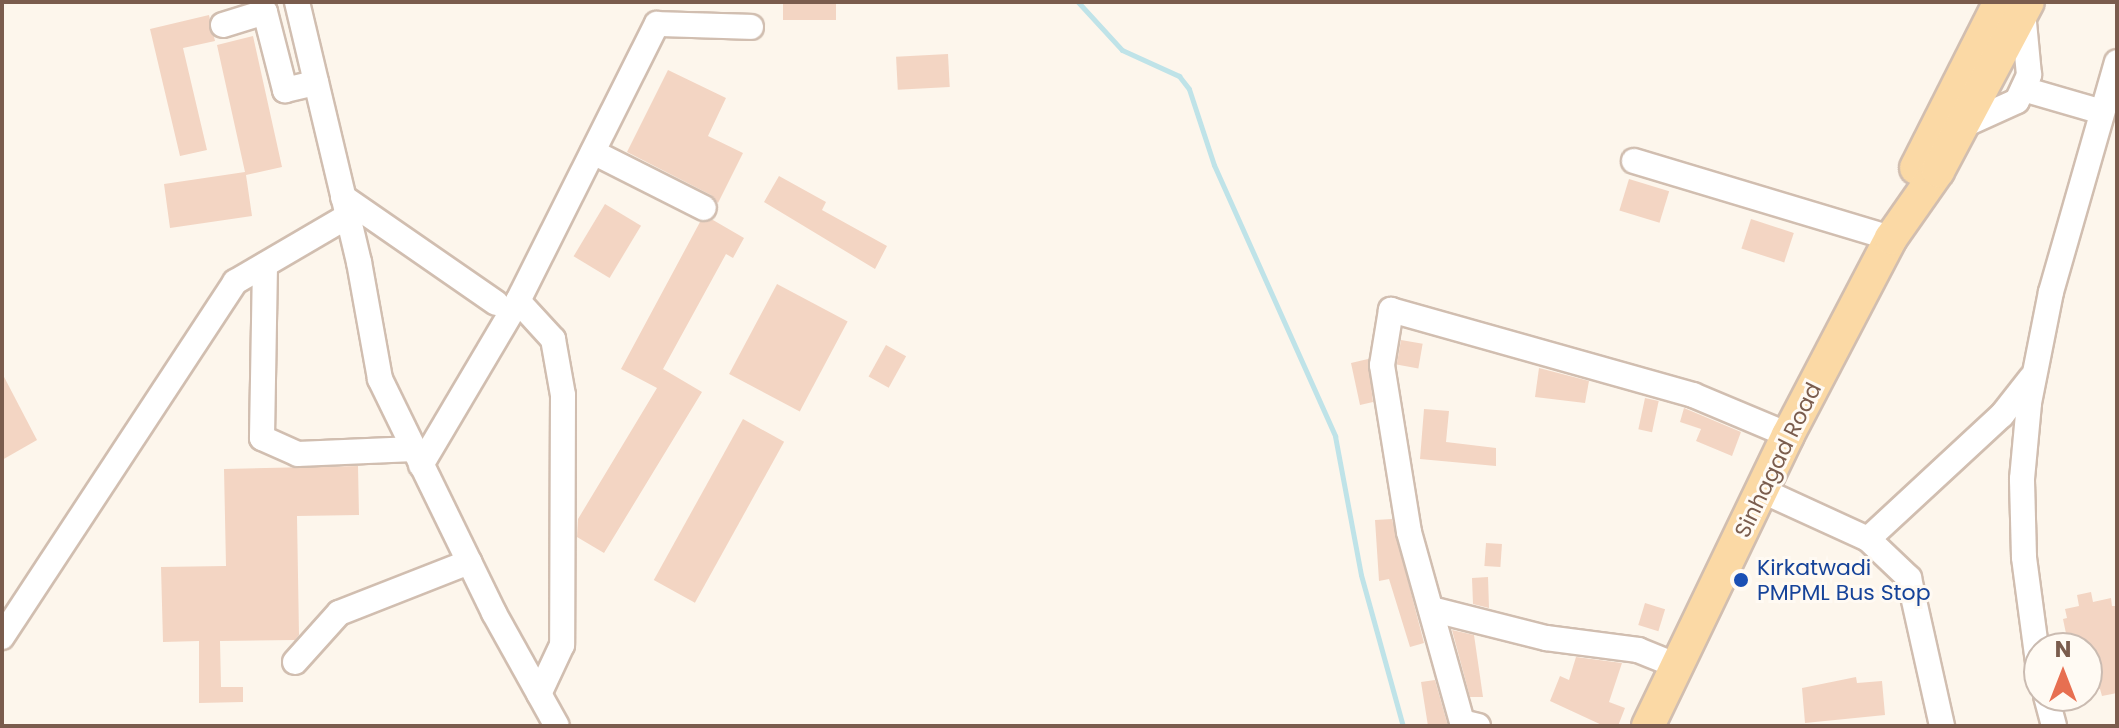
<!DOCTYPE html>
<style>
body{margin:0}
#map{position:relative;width:2119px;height:728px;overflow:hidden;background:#fdf6ec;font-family:Poppins,sans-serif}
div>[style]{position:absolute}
.stream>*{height:5px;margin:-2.5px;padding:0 2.5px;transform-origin:2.5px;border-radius:2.5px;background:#bfe3e8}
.building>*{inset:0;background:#f3d5c3;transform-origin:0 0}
.roads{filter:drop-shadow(2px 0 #d1beb0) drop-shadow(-2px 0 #d1beb0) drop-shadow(0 2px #d1beb0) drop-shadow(0 -2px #d1beb0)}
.minor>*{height:24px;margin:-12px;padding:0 12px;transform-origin:12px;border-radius:12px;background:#fff}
.major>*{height:32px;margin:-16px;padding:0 16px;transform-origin:16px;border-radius:16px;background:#fbd9a5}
.dots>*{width:22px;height:22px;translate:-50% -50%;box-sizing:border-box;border:4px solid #fffaf3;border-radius:50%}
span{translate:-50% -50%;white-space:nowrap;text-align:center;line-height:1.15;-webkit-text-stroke:6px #fffaf3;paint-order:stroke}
.street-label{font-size:22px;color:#7a5c4d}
.transit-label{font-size:22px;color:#164399}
.left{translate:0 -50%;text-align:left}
.frame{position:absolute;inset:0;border:4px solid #7a5c4d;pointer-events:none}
.north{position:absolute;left:2023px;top:632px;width:80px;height:80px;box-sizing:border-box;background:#fffaf3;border:2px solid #cabbb1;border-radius:50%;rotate:0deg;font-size:22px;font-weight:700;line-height:32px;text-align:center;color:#7a5c4d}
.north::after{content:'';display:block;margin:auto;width:28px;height:36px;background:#e76f51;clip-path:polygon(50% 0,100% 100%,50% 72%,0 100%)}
</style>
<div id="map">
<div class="stream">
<div style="left:1078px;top:2px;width:65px;rotate:47.5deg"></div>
<div style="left:1122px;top:50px;width:63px;rotate:24.5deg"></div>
<div style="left:1179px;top:76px;width:16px;rotate:52deg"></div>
<div style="left:1189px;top:89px;width:80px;rotate:71.8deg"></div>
<div style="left:1214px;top:165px;width:297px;rotate:65.9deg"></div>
<div style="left:1335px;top:436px;width:141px;rotate:79.4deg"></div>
<div style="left:1361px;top:575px;width:157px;rotate:74.5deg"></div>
</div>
<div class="building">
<div style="left:783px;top:2px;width:53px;height:18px"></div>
<div style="clip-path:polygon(209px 15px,215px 41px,183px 48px,207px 150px,180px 156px,150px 29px)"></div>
<div style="clip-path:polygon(253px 36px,282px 167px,246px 175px,252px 216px,170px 228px,164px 184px,245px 172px,217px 45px)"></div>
<div style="left:948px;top:54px;width:33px;height:52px;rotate:87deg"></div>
<div style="clip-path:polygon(668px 70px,726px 98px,708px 136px,743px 153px,718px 203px,711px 195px,627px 152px)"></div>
<div style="clip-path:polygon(779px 176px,826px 202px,822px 210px,887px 246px,875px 269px,764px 202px)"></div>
<div style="left:1629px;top:179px;width:42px;height:33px;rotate:17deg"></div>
<div style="left:605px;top:204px;width:42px;height:61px;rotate:31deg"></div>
<div style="left:1751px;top:219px;width:45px;height:31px;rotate:18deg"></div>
<div style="clip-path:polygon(713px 220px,744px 238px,733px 258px,726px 254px,663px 369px,702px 392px,604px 553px,577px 537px,578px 519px,657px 388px,621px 369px,700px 222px)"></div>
<div style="left:777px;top:284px;width:80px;height:102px;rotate:28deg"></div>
<div style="left:1401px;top:340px;width:22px;height:25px;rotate:10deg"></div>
<div style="left:886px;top:345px;width:23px;height:36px;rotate:29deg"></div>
<div style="clip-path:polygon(1368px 359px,1373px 402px,1360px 405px,1351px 363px)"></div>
<div style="clip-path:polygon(1539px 368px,1589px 381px,1585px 403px,1535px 397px)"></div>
<div style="clip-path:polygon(2px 373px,37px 440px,2px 460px)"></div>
<div style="left:1645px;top:398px;width:14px;height:32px;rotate:12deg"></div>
<div style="clip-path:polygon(1684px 408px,1741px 432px,1732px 456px,1696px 441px,1701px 429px,1680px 422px)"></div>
<div style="clip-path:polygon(1424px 409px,1449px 411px,1446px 442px,1496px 448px,1496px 466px,1420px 459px)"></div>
<div style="left:743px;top:419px;width:47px;height:184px;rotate:29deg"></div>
<div style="clip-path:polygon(358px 466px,359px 515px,297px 516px,299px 635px,295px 640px,220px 641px,221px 687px,243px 687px,243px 702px,199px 703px,199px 641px,163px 642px,161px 567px,226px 566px,224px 469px)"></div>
<div style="clip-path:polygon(1392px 519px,1424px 643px,1410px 647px,1389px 579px,1379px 581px,1375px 520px)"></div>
<div style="left:1486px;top:543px;width:16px;height:23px;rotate:4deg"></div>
<div style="clip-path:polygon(1488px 577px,1489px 608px,1473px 604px,1472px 578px)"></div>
<div style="clip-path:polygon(2091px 592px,2093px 602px,2111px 598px,2112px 606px,2117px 606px,2117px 693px,2102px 696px,2100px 689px,2087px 692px,2087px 648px,2069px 648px,2063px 619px,2067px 618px,2065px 609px,2079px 606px,2077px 595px)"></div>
<div style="left:1645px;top:603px;width:21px;height:23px;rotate:17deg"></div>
<div style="clip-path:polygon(1452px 630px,1474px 635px,1483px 697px,1470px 697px)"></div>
<div style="clip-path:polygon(1576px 657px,1622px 663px,1609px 702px,1625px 708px,1618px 726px,1604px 726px,1550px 701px,1560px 676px,1569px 680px)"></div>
<div style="clip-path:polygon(1856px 677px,1857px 683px,1882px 681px,1885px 715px,1805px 723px,1802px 688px)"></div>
<div style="clip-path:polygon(1435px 680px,1448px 726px,1428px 726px,1421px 682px)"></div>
</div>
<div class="roads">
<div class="minor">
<div style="left:297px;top:2px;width:267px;rotate:76.6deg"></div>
<div style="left:359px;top:262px;width:119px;rotate:79.8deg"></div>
<div style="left:380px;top:379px;width:260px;rotate:64deg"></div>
<div style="left:494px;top:613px;width:129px;rotate:60.9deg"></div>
<div style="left:223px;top:25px;width:44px;rotate:-17.2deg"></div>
<div style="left:265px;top:12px;width:81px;rotate:75.6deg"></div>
<div style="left:285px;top:90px;width:32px;rotate:-13deg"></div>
<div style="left:2023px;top:89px;width:79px;rotate:16.1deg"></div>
<div style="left:1962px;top:126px;width:60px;rotate:-24.4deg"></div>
<div style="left:2017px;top:101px;width:29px;rotate:-65deg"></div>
<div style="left:2029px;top:75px;width:63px;rotate:-95.4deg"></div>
<div style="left:593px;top:152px;width:124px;rotate:26.8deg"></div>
<div style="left:1634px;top:161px;width:268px;rotate:16.7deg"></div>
<div style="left:343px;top:197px;width:186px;rotate:34.7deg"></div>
<div style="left:265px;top:265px;width:173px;rotate:91deg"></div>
<div style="left:262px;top:438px;width:39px;rotate:24deg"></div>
<div style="left:298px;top:454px;width:116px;rotate:-2.5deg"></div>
<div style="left:518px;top:301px;width:52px;rotate:47.4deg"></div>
<div style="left:553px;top:339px;width:57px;rotate:79.9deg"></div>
<div style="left:563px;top:395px;width:250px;rotate:90.2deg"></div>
<div style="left:562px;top:645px;width:54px;rotate:115.1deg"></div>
<div style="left:421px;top:465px;width:191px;rotate:-59.4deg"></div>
<div style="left:518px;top:301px;width:310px;rotate:-63.4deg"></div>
<div style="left:657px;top:24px;width:94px;rotate:1.8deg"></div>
<div style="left:1763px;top:491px;width:115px;rotate:24.6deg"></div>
<div style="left:1868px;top:539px;width:57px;rotate:43.6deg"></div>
<div style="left:1909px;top:578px;width:152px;rotate:77.4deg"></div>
<div style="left:1868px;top:539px;width:183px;rotate:-42.8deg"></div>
<div style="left:2002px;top:415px;width:47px;rotate:-51.9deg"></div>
<div style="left:1431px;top:609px;width:119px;rotate:14.2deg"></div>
<div style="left:1546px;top:638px;width:93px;rotate:7.4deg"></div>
<div style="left:1638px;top:650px;width:45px;rotate:22deg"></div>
<div style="left:2px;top:637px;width:425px;rotate:-56.7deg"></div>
<div style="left:235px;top:282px;width:131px;rotate:-30.3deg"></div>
<div style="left:295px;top:662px;width:66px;rotate:-48.1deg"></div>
<div style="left:339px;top:613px;width:140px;rotate:-21.4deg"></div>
<div style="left:2039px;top:670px;width:114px;rotate:-97.6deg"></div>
<div style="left:2024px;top:557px;width:78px;rotate:-91.5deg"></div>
<div style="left:2022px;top:479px;width:76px;rotate:-84.7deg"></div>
<div style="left:2029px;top:403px;width:113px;rotate:-78.8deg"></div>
<div style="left:2051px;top:292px;width:239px;rotate:-74deg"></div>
<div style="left:2046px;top:696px;width:31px;rotate:75deg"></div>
<div style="left:1478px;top:726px;width:16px;rotate:-166deg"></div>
<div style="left:1462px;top:722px;width:197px;rotate:-105.6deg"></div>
<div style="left:1409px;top:532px;width:169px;rotate:-99.2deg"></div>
<div style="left:1382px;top:365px;width:56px;rotate:-80.7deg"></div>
<div style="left:1391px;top:310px;width:314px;rotate:15.7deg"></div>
<div style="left:1693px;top:395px;width:103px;rotate:22.8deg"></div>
</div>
<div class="major">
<div style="left:1916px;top:168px;width:186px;rotate:-63.2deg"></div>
<div style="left:1648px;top:726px;width:323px;rotate:-64.3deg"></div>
<div style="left:1788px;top:435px;width:222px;rotate:-62.4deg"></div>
<div style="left:1891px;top:238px;width:82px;rotate:-55deg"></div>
<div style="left:1938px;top:171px;width:191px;rotate:-62deg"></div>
</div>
</div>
<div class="dots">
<div style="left:1741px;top:580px;background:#1a4fb4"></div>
</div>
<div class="street-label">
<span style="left:1778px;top:460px;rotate:-64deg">Sinhagad Road</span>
</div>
<div class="transit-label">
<span class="left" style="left:1757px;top:580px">Kirkatwadi<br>PMPML Bus Stop</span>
</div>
<div class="frame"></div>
<div class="north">N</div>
</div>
